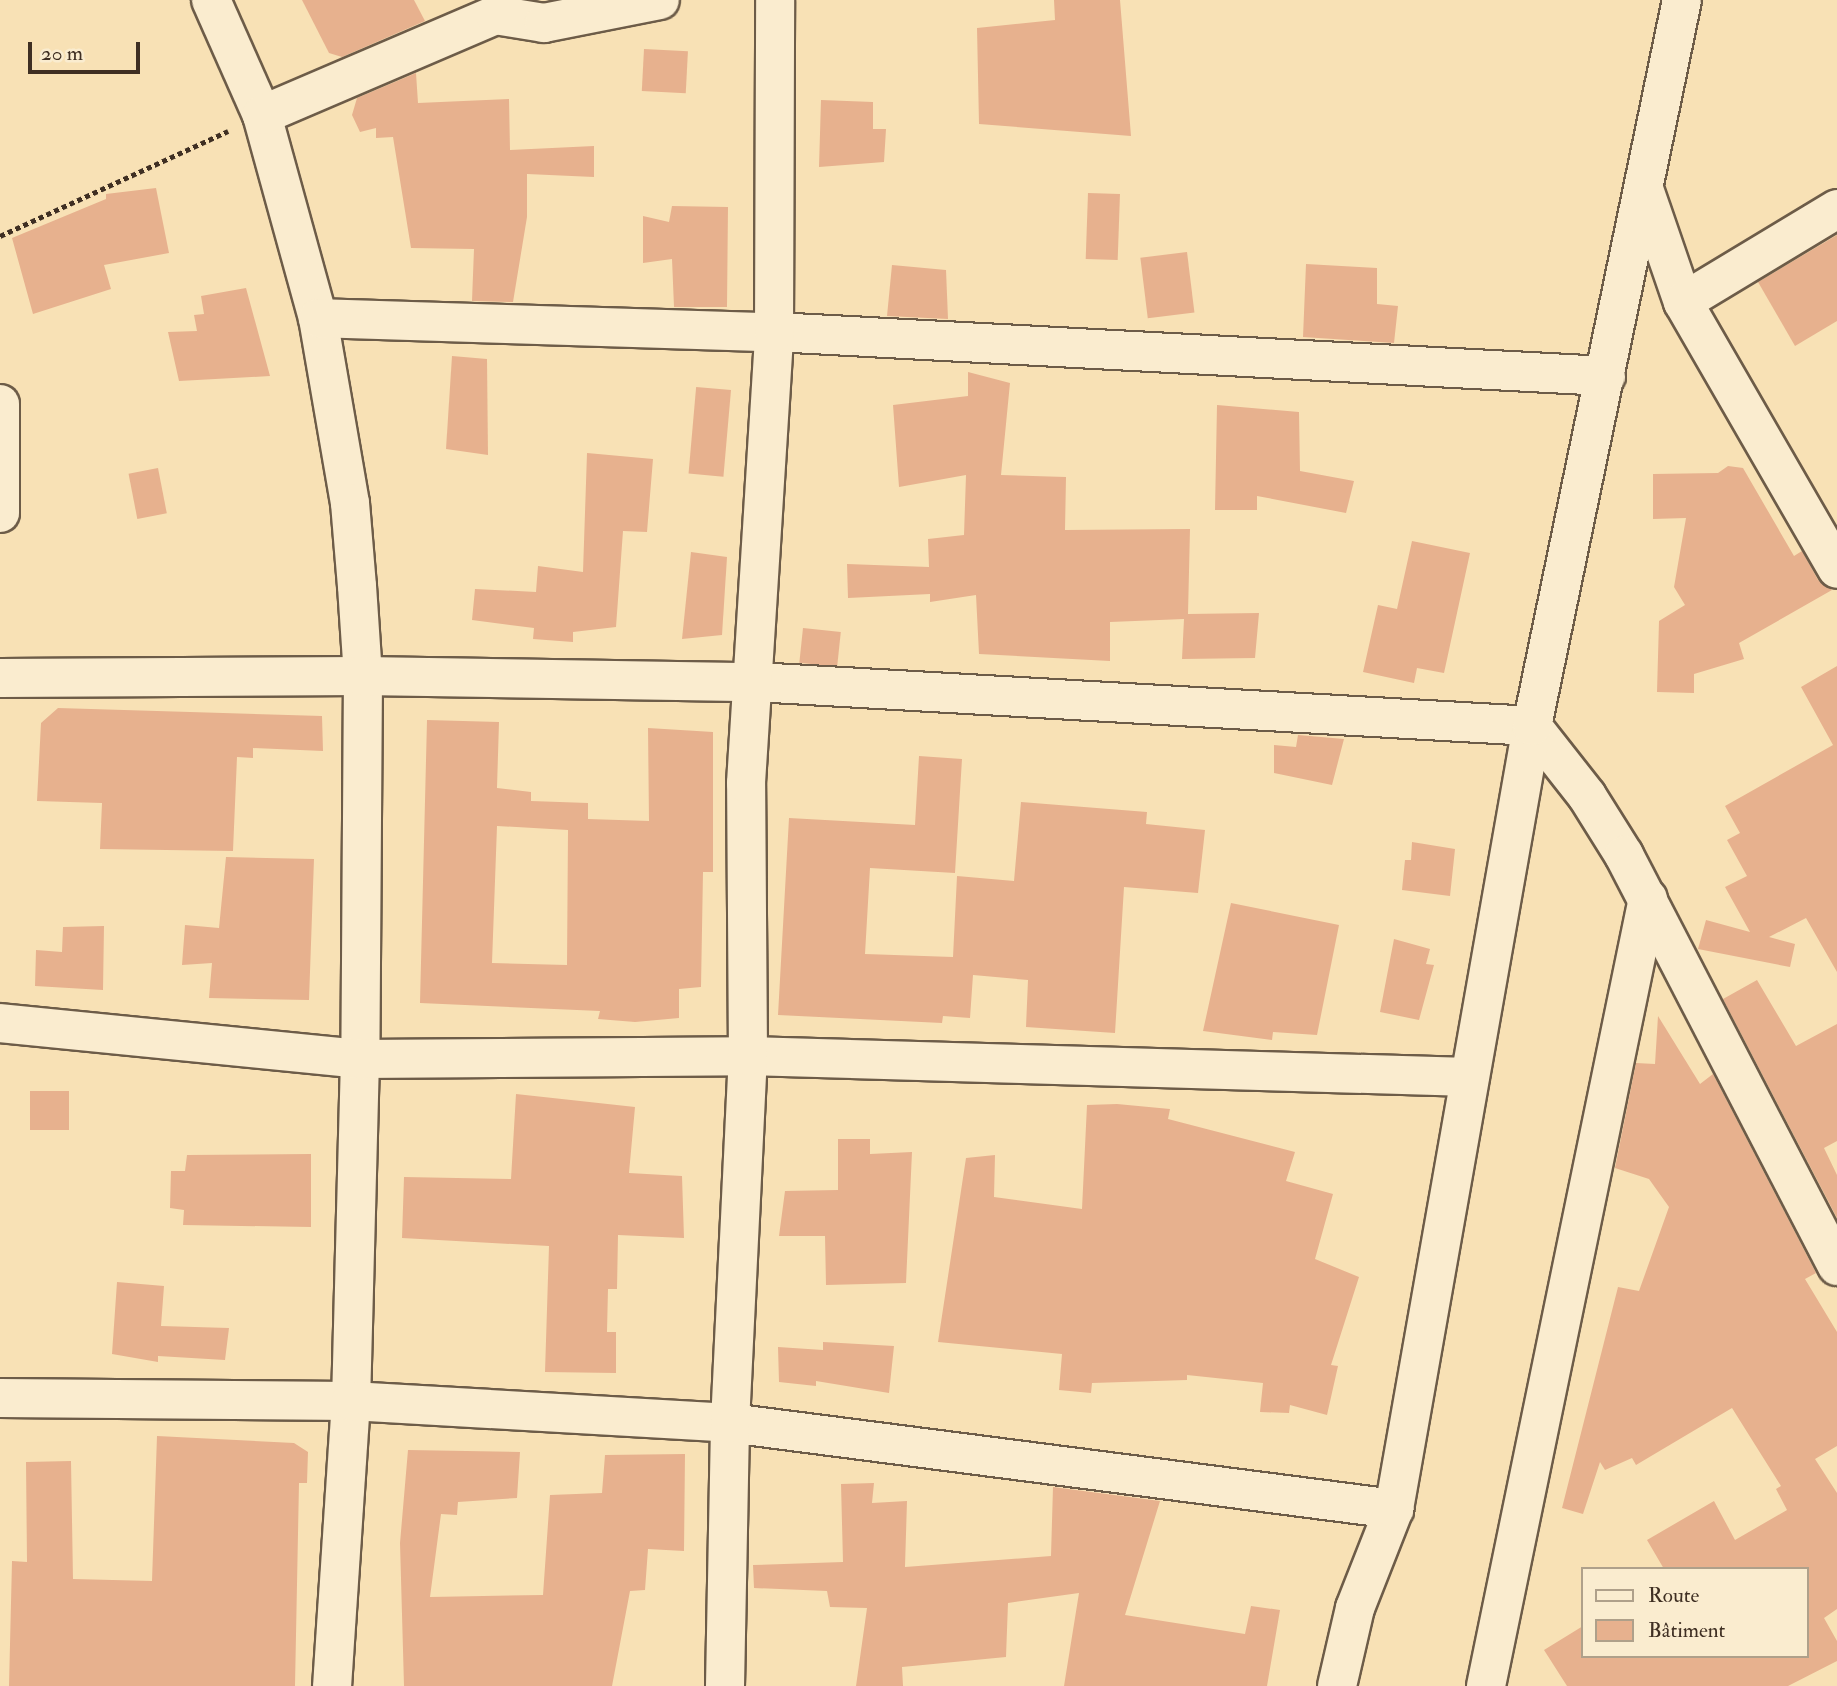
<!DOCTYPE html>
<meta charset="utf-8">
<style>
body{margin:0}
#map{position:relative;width:1837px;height:1686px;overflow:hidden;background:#f8e1b5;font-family:"IM FELL Double Pica",serif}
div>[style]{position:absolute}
.building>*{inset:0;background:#e7b18e;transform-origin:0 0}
.path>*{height:4.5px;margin-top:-2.25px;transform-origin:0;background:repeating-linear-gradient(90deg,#3f2f23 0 5px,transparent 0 8.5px)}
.roads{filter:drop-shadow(2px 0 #6d5c48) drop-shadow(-2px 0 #6d5c48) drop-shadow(0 2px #6d5c48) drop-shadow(0 -2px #6d5c48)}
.minor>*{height:38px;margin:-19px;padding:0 19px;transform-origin:19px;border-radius:19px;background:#faeccf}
span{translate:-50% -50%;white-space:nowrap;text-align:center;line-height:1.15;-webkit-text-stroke:5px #faeccf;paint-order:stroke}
.legend{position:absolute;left:1581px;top:1567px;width:228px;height:91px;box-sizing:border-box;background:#faeccf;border:2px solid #afa08a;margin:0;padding:9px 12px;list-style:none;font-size:21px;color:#3f2f23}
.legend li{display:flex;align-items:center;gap:14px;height:35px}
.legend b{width:35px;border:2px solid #afa08a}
.scale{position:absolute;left:28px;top:42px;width:112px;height:32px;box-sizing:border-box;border:4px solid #3f2f23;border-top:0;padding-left:9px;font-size:21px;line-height:24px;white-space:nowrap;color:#3f2f23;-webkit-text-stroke:5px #faeccf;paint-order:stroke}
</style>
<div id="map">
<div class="building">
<div style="clip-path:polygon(302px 0,414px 0,425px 21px,342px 57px,329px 53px)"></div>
<div style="clip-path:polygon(1054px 0,1120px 0,1131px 136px,979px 124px,977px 28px,1055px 20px)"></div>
<div style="left:644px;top:49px;width:44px;height:42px;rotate:3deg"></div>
<div style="clip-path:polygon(416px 73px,418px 103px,509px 99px,510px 150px,594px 146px,594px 177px,527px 174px,527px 217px,513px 302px,472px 301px,474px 249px,411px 248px,393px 137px,376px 138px,376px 128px,360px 132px,352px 115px,357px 98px)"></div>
<div style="clip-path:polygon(821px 100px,873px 102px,873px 129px,886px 129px,884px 162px,819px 167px)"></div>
<div style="clip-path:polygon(156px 188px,169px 253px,104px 265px,111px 289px,33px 314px,12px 238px,106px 199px,106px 194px)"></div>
<div style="left:1088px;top:193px;width:32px;height:66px;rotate:2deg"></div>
<div style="clip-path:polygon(672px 206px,728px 207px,727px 307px,674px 307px,672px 259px,643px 263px,643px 216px,669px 222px)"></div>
<div style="clip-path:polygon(1837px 235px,1837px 321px,1795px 346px,1758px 282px)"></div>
<div style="left:1187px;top:252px;width:61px;height:47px;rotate:83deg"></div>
<div style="clip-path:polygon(1306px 264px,1377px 268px,1377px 304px,1398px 306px,1394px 343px,1303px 337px)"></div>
<div style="clip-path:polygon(892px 265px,946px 270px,948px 319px,887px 316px)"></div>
<div style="clip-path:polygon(246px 288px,270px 376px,179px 381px,168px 332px,197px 331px,194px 315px,204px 314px,201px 296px)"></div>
<div style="clip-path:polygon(452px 356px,487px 359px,488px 455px,446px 449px)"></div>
<div style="clip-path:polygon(968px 372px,1010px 383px,1001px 475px,1066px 477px,1065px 530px,1190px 529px,1188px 614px,1259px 613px,1255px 658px,1182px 659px,1184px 619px,1110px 622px,1110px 661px,979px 654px,976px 595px,930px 602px,930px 594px,848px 598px,847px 564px,929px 567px,928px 539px,964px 535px,966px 475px,899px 487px,893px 405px,968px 396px)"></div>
<div style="left:731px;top:390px;width:87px;height:35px;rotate:95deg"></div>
<div style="clip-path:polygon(1217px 405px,1299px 412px,1300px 471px,1354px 481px,1346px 513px,1257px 496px,1257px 510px,1215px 510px)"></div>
<div style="clip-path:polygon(587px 453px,653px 459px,647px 532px,623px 531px,616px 627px,573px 632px,573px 642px,533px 639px,534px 628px,472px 620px,475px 589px,536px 592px,538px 566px,583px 572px)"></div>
<div style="clip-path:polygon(1728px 466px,1743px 468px,1794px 556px,1802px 551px,1818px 580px,1832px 590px,1739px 643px,1744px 659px,1694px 674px,1694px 693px,1657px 692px,1659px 621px,1685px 605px,1674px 587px,1686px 518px,1653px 519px,1653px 474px,1718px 473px)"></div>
<div style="left:158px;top:468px;width:46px;height:30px;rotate:79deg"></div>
<div style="clip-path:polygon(1412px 541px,1470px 553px,1444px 673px,1417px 668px,1414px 683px,1363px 672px,1378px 605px,1397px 609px)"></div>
<div style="clip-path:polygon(691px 552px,727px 557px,722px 635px,682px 639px)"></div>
<div style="left:803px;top:628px;width:38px;height:35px;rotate:6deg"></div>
<div style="clip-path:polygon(1837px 666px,1837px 972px,1806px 918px,1769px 937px,1795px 944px,1790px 967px,1698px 949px,1706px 920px,1750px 932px,1725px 887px,1747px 876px,1727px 840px,1740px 833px,1725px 806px,1833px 745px,1801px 687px)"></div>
<div style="clip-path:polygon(58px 708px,322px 716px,323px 751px,253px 748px,253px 758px,237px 757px,233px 851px,100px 849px,102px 803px,37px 801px,41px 723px)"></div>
<div style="clip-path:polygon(evenodd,427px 720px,499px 722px,497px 788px,531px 792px,531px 801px,588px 803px,588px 819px,649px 821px,648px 728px,713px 732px,713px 872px,703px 872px,701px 987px,679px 989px,679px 1018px,635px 1022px,598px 1019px,600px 1011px,420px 1003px,427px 720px,497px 826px,568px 830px,567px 965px,492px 963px,497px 826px)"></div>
<div style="clip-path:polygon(1298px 735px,1344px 739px,1332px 785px,1274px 773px,1274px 745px,1296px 747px)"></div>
<div style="clip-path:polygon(919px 756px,962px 759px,955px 873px,870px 868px,865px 954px,953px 957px,957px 876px,1014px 881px,1021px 802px,1147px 812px,1146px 824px,1205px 830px,1198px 893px,1124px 887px,1115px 1033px,1026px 1027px,1028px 980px,973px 975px,970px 1018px,943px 1016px,942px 1023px,778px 1015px,789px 818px,915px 825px)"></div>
<div style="clip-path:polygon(1412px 842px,1455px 849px,1450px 896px,1402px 890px,1405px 860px,1411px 860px)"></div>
<div style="clip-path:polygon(226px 857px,314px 859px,309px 1000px,209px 998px,212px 963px,182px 965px,185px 925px,219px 928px)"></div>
<div style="clip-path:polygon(1231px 903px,1339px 925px,1317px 1035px,1273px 1032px,1272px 1040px,1203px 1031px)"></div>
<div style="clip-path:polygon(104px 926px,103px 990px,35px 986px,36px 950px,62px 952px,63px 927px)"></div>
<div style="clip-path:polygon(1394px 939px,1430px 949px,1426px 964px,1434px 965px,1419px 1020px,1380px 1012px)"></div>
<div style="clip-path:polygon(1757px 980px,1796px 1046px,1837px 1024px,1837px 1141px,1824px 1148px,1837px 1175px,1837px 1218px,1723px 999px)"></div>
<div style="clip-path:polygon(1658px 1016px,1700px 1084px,1713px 1074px,1816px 1273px,1805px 1279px,1837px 1332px,1837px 1446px,1815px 1459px,1837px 1493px,1837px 1609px,1824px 1618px,1837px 1641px,1837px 1661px,1788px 1686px,1567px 1686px,1544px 1650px,1583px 1626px,1583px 1656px,1807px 1656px,1807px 1569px,1664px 1569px,1647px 1540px,1714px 1501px,1735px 1540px,1787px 1510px,1776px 1489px,1781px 1486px,1732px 1408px,1636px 1465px,1632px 1458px,1605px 1470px,1600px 1462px,1583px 1514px,1562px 1508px,1618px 1287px,1639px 1291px,1669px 1207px,1649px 1179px,1615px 1168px,1636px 1063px,1655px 1064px)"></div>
<div style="left:30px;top:1091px;width:39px;height:39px"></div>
<div style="clip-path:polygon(516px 1094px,635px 1107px,629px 1173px,682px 1176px,684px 1238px,618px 1235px,617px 1289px,608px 1289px,607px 1332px,616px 1332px,616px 1373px,545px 1372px,549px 1246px,402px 1238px,404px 1177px,511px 1179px)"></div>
<div style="clip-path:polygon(1117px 1104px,1170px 1109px,1168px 1119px,1295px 1152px,1286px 1181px,1333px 1194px,1315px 1259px,1359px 1277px,1331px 1365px,1338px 1366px,1327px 1415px,1290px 1405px,1289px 1413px,1260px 1412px,1263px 1383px,1187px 1375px,1187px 1380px,1092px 1383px,1091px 1393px,1059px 1390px,1062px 1354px,938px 1342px,966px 1158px,995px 1155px,994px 1197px,1082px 1209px,1087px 1105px)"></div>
<div style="clip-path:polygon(838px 1139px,870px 1139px,870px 1154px,912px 1152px,906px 1283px,826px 1285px,825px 1236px,779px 1236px,785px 1191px,838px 1190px)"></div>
<div style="clip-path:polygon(311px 1154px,311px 1227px,183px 1225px,184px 1210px,170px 1208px,171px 1171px,185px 1171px,187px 1155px)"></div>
<div style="clip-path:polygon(117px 1282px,164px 1286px,161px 1326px,229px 1328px,225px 1360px,158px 1356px,158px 1362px,112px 1354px)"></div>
<div style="clip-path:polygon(823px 1342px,894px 1346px,889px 1393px,816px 1381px,816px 1386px,779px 1382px,778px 1347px,823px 1350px)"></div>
<div style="clip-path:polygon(157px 1436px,294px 1443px,308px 1452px,307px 1483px,299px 1483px,295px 1686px,9px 1686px,12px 1561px,27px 1562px,26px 1462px,71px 1461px,73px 1579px,152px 1581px)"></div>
<div style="clip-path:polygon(408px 1450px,520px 1452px,517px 1498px,458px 1502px,457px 1515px,441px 1514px,430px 1597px,543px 1595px,550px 1495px,602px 1493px,605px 1455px,685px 1454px,684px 1551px,648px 1549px,645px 1590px,630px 1591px,612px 1686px,404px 1686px,400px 1543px)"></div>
<div style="clip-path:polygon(874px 1483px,872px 1503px,907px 1501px,905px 1567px,1051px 1556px,1053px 1487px,1160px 1501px,1125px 1615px,1245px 1634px,1251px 1606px,1280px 1610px,1267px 1686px,1064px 1686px,1079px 1593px,1008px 1603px,1006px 1657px,902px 1667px,903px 1686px,856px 1686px,867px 1608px,830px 1607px,827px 1591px,754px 1588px,753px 1565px,843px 1562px,841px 1484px)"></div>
</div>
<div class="path">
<div style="left:0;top:236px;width:251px;rotate:-24.7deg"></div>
</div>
<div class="roads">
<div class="minor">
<div style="left:211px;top:0;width:126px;rotate:66.1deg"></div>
<div style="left:262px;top:115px;width:211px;rotate:74.6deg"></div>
<div style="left:318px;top:318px;width:188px;rotate:80.2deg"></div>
<div style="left:350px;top:503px;width:83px;rotate:85.2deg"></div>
<div style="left:357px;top:586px;width:90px;rotate:86.2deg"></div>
<div style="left:363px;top:676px;width:383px;rotate:90.4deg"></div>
<div style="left:360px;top:1059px;width:342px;rotate:91.5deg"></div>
<div style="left:351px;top:1401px;width:286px;rotate:93.8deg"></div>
<div style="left:262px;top:115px;width:254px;rotate:-23.2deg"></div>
<div style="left:495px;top:15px;width:50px;rotate:9.3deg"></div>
<div style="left:544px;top:23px;width:118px;rotate:-11.2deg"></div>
<div style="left:1644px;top:189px;width:120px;rotate:71deg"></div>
<div style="left:1683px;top:302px;width:308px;rotate:60deg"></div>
<div style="left:1683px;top:302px;width:180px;rotate:-31.1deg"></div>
<div style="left:318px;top:318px;width:456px;rotate:1.8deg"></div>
<div style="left:774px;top:332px;width:833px;rotate:3.03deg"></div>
<div style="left:0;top:404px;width:109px;rotate:90deg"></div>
<div style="left:0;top:678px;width:363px;rotate:-0.3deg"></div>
<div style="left:363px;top:676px;width:392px;rotate:0.9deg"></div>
<div style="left:755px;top:682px;width:778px;rotate:3.24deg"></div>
<div style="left:1532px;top:726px;width:89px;rotate:51.8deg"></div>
<div style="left:1587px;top:796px;width:70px;rotate:57.9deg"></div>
<div style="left:1624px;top:855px;width:463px;rotate:62.6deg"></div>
<div style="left:0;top:1023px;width:362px;rotate:5.7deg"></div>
<div style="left:360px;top:1059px;width:388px;rotate:-0.4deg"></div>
<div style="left:748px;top:1056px;width:722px;rotate:1.67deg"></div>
<div style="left:0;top:1398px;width:351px;rotate:0.5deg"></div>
<div style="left:351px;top:1401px;width:380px;rotate:3.3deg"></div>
<div style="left:730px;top:1423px;width:670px;rotate:7.38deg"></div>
<div style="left:725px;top:1686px;width:263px;rotate:-88.9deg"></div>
<div style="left:730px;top:1423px;width:367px;rotate:-87.2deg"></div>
<div style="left:748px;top:1056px;width:273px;rotate:-90.4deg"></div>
<div style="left:746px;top:783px;width:452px;rotate:-86.4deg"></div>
<div style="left:774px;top:332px;width:332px;rotate:-89.8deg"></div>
<div style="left:1337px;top:1686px;width:80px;rotate:-77deg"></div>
<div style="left:1355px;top:1608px;width:106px;rotate:-68.5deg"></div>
<div style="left:1394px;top:1509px;width:795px;rotate:-80deg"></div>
<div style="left:1532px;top:726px;width:741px;rotate:-78.33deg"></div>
<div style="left:1486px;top:1686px;width:804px;rotate:-78.38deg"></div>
</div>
</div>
<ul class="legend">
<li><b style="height:9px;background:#faeccf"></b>Route</li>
<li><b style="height:19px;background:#e7b18e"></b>Bâtiment</li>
</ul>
<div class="scale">20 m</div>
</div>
